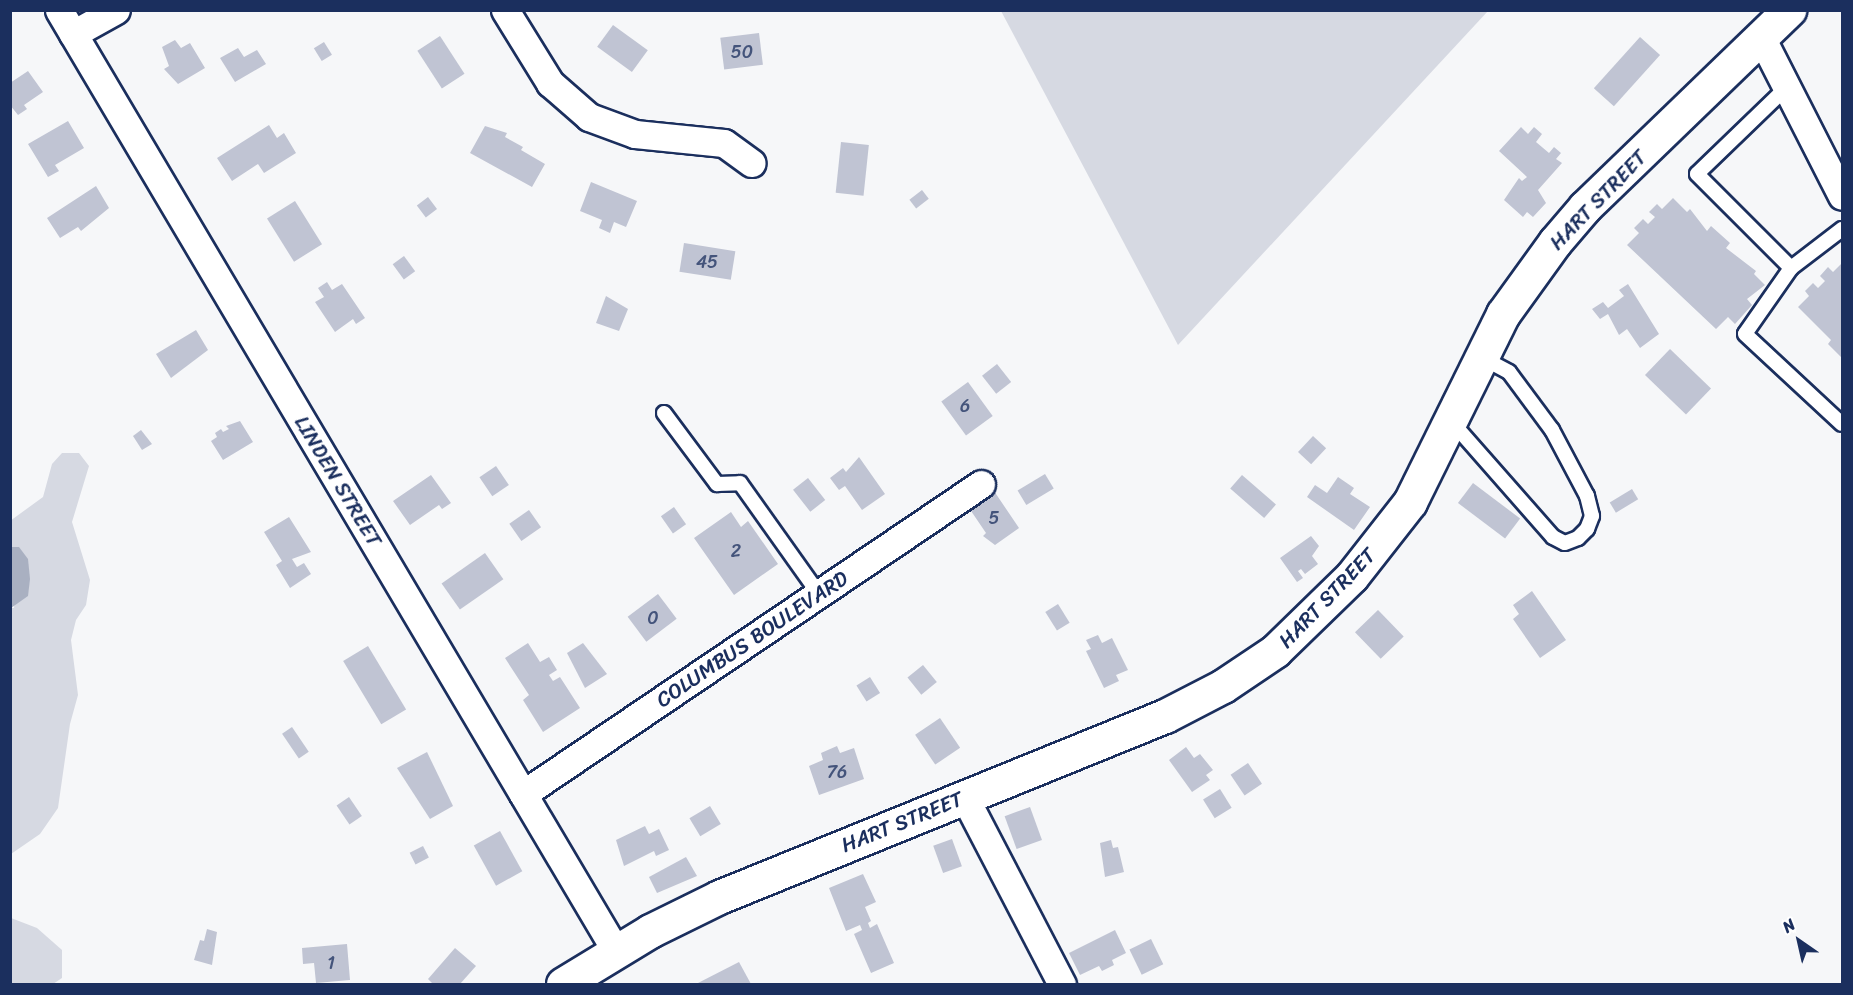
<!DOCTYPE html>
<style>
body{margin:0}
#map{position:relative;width:1853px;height:995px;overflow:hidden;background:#f6f7f9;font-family:Sriracha,sans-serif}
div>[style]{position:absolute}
.green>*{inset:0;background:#d6d9e2}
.water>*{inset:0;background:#a9b0c1}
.building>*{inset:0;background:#c0c4d3;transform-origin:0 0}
.roads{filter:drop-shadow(2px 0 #1b2f5e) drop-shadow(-2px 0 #1b2f5e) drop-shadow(0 2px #1b2f5e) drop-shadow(0 -2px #1b2f5e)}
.lane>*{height:14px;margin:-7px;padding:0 7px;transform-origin:7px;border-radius:7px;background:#fff}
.street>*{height:27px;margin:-13.5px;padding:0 13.5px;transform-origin:13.5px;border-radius:13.5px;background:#fff}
.secondary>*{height:33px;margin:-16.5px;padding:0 16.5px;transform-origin:16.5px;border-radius:16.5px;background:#fff}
span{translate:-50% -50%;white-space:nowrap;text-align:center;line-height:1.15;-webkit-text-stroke:4.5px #fff;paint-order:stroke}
.number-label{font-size:18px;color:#44547b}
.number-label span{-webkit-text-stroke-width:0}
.street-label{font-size:21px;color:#1b2f5e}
.frame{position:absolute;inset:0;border:12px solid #1b2f5e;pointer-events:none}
.north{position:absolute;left:1769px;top:911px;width:60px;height:60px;-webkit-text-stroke:4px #fff;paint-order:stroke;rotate:326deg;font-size:16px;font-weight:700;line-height:24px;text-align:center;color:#1b2f5e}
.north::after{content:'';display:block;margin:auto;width:21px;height:27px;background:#1b2f5e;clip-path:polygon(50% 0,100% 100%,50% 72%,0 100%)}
</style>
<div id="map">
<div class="green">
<div style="clip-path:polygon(1001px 11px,1488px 11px,1178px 345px)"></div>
<div style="clip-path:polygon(62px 453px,79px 453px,89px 466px,72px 522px,90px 580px,86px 605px,76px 620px,71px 640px,78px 695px,70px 724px,58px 808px,40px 834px,11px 854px,11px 608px,14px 608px,19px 547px,11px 547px,10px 521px,43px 497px,52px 464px)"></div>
<div style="clip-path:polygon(11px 918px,37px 928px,62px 950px,62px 978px,53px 984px,11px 984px)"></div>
</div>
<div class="water">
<div style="clip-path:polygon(11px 547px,19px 547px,28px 559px,30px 579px,28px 596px,11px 608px)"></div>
</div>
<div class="building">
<div style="left:613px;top:25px;width:43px;height:27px;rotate:36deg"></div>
<div style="left:759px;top:33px;width:32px;height:39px;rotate:83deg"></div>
<div style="left:440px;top:36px;width:45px;height:27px;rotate:57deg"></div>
<div style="left:1640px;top:37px;width:27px;height:69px;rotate:42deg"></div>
<div style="clip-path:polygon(175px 40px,181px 48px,190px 43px,205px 68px,178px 84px,164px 69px,169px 66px,162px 47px)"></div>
<div style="left:324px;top:42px;width:15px;height:12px;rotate:58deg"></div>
<div style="clip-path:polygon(238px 48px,244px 57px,257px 50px,266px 64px,235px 82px,220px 58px)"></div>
<div style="clip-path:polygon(28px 71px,43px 92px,24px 105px,27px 109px,18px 115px,10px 105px,10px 83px)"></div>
<div style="clip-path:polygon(68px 121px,84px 148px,55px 165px,59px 171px,48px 177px,28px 144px)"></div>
<div style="clip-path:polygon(269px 125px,277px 138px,284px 133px,296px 153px,264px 173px,258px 164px,232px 181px,217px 158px)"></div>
<div style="clip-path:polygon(485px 126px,507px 133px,505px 137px,523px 147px,521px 150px,545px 164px,532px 187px,470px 153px)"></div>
<div style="clip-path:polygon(1521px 127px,1528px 134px,1534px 127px,1542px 134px,1536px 142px,1549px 153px,1554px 147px,1561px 153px,1556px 159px,1562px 163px,1538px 190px,1546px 203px,1533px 217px,1527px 212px,1523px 217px,1504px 200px,1519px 178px,1522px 181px,1527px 177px,1499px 151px)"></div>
<div style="left:841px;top:142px;width:28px;height:51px;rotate:6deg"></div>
<div style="clip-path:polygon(591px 182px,637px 201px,626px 227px,614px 222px,610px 233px,599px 228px,602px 220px,580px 211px)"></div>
<div style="clip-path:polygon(96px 186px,109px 208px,81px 231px,78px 227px,60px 238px,47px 218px)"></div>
<div style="left:922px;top:190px;width:11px;height:16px;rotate:52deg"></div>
<div style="left:428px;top:197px;width:15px;height:14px;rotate:53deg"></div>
<div style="clip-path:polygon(1673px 198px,1687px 212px,1690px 209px,1707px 231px,1711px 226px,1730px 243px,1726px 248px,1756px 271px,1754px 274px,1765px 285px,1747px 299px,1752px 305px,1735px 324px,1728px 317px,1716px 329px,1627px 245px,1639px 233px,1634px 228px,1643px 219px,1648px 224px,1655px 217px,1649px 212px,1657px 204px,1662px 209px)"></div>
<div style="left:295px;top:201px;width:51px;height:33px;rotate:58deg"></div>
<div style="left:684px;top:243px;width:52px;height:29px;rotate:9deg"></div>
<div style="left:404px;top:256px;width:19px;height:14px;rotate:54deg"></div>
<div style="clip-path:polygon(1842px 263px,1842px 358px,1828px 344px,1831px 340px,1798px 307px,1809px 296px,1805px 291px,1813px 283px,1818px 288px,1825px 281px,1820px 276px,1828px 267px,1833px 272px)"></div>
<div style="clip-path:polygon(327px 282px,332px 290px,342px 284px,365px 318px,356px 324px,353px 319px,335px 332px,315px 302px,324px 297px,318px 288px)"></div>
<div style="clip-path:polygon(1628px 284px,1659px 334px,1640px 348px,1627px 329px,1619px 335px,1608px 314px,1600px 319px,1592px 309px,1603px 302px,1608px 308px,1624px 296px,1619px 290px)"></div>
<div style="clip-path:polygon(606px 296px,628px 309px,619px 331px,596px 323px)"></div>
<div style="clip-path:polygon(196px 330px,208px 350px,171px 378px,156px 354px)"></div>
<div style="left:1670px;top:349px;width:57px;height:36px;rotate:44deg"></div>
<div style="left:997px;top:364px;width:23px;height:19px;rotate:52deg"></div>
<div style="left:968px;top:382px;width:42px;height:33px;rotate:54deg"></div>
<div style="clip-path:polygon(240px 421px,253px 442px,223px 460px,211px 441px,217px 437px,215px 433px,221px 429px,223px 432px,229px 429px,226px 426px)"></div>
<div style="clip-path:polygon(141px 430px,152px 444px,142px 450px,133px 436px)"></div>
<div style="left:1313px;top:436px;width:18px;height:22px;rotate:43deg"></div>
<div style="clip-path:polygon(859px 457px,885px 494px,862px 510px,845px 486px,839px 490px,830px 478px,843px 468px,846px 472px)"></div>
<div style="left:496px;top:466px;width:23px;height:20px;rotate:56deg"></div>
<div style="left:1045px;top:474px;width:17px;height:32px;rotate:59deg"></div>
<div style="clip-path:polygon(431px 475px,451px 503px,442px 509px,439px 505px,410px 525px,393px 501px)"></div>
<div style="left:1242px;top:475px;width:45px;height:18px;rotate:41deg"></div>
<div style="clip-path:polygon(1338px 477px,1354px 488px,1350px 494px,1370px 507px,1354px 530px,1307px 497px,1315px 485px,1327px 493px)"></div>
<div style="left:808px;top:478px;width:28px;height:19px;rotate:52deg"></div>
<div style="left:1473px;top:483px;width:59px;height:25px;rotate:37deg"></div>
<div style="left:1632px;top:489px;width:12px;height:26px;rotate:59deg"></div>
<div style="clip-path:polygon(994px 491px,1019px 528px,995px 545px,983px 536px,986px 533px,969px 508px)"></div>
<div style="left:674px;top:507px;width:21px;height:16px;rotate:55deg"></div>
<div style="left:529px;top:510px;width:21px;height:24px;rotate:55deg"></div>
<div style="clip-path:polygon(731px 512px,741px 527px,748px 521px,778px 564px,734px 595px,694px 538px)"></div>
<div style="clip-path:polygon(289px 517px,311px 552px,292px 559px,297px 567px,304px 563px,311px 574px,290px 588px,276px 565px,282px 561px,264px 532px)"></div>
<div style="clip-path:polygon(1311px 536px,1319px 546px,1312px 556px,1318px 564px,1305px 574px,1301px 569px,1298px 571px,1303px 578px,1297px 582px,1280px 558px)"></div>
<div style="left:485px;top:553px;width:32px;height:53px;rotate:55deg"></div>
<div style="clip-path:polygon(1532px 591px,1566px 640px,1540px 658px,1513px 619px,1519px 614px,1513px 605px)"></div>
<div style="left:658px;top:594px;width:31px;height:38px;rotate:53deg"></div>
<div style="left:1058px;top:604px;width:22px;height:15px;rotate:58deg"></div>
<div style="left:1378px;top:610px;width:37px;height:32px;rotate:46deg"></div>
<div style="clip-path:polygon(1098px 635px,1102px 643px,1112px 638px,1128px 670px,1116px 675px,1119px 681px,1104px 688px,1086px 651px,1091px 649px,1086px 640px)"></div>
<div style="clip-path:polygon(528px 643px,540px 662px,549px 657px,557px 670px,549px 675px,553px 681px,560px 677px,580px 708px,543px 732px,523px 700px,529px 695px,505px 658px)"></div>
<div style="clip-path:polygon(583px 643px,607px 674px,585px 688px,567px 653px)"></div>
<div style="left:368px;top:646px;width:74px;height:29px;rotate:59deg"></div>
<div style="left:923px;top:665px;width:22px;height:20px;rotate:51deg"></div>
<div style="left:870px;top:677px;width:19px;height:16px;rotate:58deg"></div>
<div style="left:940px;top:718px;width:36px;height:30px;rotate:56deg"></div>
<div style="left:292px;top:727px;width:30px;height:12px;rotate:56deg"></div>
<div style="clip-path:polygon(837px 746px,840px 753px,854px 748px,864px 779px,819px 795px,809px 766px,823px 760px,821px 753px)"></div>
<div style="clip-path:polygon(1186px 747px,1194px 758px,1200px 754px,1213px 770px,1206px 775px,1210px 780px,1192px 792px,1169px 760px)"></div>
<div style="clip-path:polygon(427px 752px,453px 806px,430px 819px,397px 768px)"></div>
<div style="left:1248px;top:763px;width:25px;height:21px;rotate:56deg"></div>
<div style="left:1220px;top:789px;width:22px;height:20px;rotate:58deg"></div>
<div style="left:349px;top:797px;width:23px;height:15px;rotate:56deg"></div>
<div style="left:710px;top:806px;width:21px;height:24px;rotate:59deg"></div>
<div style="left:1030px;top:807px;width:35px;height:27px;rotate:70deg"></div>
<div style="clip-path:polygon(645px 826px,649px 834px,659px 829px,669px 850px,656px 856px,654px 851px,624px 866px,616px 840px)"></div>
<div style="left:500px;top:831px;width:46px;height:30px;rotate:61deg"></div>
<div style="left:952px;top:839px;width:29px;height:20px;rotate:70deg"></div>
<div style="clip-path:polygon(1111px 840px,1113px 848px,1118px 847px,1124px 872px,1105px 877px,1100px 843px)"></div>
<div style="left:423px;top:846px;width:13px;height:15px;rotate:63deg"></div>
<div style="clip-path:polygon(686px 857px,697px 876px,657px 893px,649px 877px)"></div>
<div style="clip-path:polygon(863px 874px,876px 902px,865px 907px,871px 921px,868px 923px,870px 928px,877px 924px,894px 963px,871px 973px,854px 934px,862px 930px,860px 925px,846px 931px,829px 888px)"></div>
<div style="clip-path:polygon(207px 929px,217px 932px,212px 965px,194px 960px,200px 940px,204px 941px)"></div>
<div style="clip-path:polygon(1115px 930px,1126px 953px,1112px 960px,1114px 965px,1102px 971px,1099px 966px,1080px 975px,1069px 953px)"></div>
<div style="left:1151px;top:939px;width:28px;height:24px;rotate:64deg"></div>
<div style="clip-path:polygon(347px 944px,350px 980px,316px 983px,314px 963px,303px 964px,302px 948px)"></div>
<div style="clip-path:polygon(455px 948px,476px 966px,460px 984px,433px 984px,428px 979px)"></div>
<div style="clip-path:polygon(739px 962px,751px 984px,696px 984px)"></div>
</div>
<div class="roads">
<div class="lane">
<div style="left:1787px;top:87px;width:125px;rotate:136deg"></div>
<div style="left:1697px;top:174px;width:133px;rotate:45deg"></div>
<div style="left:1791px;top:268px;width:80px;rotate:124.9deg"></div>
<div style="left:1745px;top:334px;width:132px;rotate:42.9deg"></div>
<div style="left:1791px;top:268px;width:64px;rotate:-37.4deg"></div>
<div style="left:664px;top:413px;width:89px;rotate:53.3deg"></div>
<div style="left:717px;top:484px;width:23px;rotate:-2deg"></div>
<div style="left:740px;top:483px;width:136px;rotate:54.6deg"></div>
<div style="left:1451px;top:421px;width:154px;rotate:48.7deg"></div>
<div style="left:1553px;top:537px;width:13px;rotate:27deg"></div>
<div style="left:1565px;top:543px;width:14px;rotate:-21deg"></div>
<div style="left:1578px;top:538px;width:13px;rotate:-45deg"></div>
<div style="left:1587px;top:529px;width:14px;rotate:-69deg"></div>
<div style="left:1592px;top:516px;width:21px;rotate:-104deg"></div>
<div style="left:1587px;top:496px;width:75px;rotate:-117.9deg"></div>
<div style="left:1552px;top:430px;width:72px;rotate:-126.6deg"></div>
<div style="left:1509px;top:372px;width:30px;rotate:-152deg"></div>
</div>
<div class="street">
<div style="left:59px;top:10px;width:1093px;rotate:59.38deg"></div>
<div style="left:505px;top:10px;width:86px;rotate:58.3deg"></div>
<div style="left:550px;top:83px;width:52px;rotate:41.1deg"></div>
<div style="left:589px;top:117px;width:49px;rotate:20.3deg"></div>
<div style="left:635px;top:134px;width:89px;rotate:5.8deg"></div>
<div style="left:724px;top:143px;width:34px;rotate:36deg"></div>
<div style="left:73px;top:34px;width:49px;rotate:-29.2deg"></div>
<div style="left:1761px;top:37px;width:178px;rotate:63deg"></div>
<div style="left:523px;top:794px;width:553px;rotate:-34.09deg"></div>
<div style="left:965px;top:798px;width:210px;rotate:62.5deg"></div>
</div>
<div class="secondary">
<div style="left:563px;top:984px;width:102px;rotate:-31.3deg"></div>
<div style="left:650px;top:931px;width:77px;rotate:-26.2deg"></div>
<div style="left:719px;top:897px;width:481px;rotate:-22.1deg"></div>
<div style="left:1165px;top:716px;width:65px;rotate:-27.3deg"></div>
<div style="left:1223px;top:686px;width:63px;rotate:-33.9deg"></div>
<div style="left:1275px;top:651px;width:107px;rotate:-44.2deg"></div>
<div style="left:1352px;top:576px;width:94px;rotate:-51.9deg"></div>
<div style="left:1410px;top:502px;width:210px;rotate:-63.7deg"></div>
<div style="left:1503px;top:314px;width:89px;rotate:-54.2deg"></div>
<div style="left:1555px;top:242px;width:46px;rotate:-49.4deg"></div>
<div style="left:1585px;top:207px;width:284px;rotate:-44deg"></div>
</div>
</div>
<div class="number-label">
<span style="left:742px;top:52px">50</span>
<span style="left:707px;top:262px">45</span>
<span style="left:965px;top:406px">6</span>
<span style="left:994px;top:518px">5</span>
<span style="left:736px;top:551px">2</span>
<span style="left:653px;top:618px">0</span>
<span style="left:837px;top:772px">76</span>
<span style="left:331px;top:963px">1</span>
</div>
<div class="street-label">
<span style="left:1598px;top:200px;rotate:-46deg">HART STREET</span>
<span style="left:338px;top:481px;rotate:59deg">LINDEN STREET</span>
<span style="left:1327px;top:598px;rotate:-46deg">HART STREET</span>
<span style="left:752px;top:639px;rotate:-34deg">COLUMBUS BOULEVARD</span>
<span style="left:902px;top:822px;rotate:-22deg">HART STREET</span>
</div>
<div class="frame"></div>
<div class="north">N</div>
</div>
